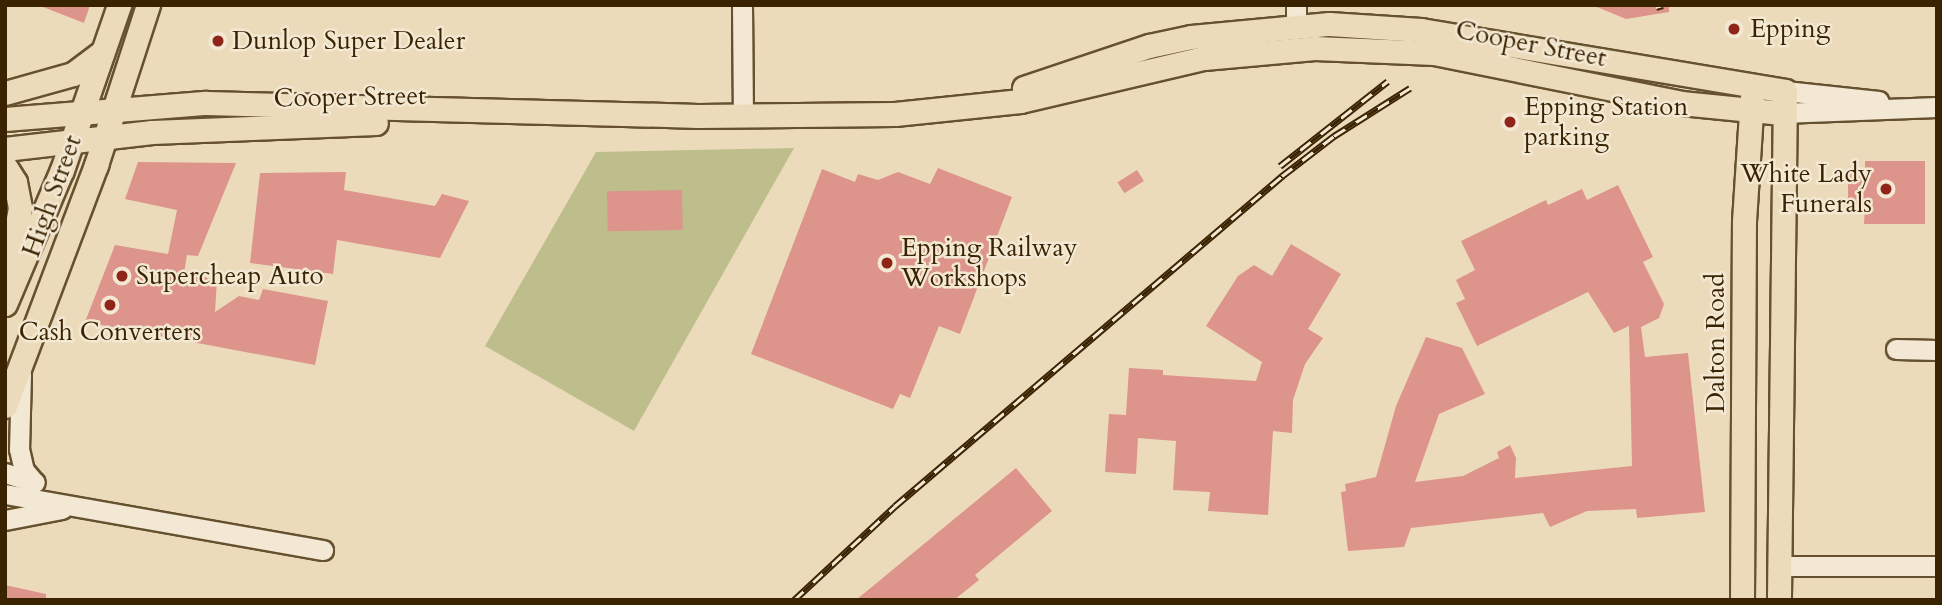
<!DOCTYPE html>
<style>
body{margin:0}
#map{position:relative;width:1942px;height:605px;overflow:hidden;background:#ecdbbb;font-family:Cardo,serif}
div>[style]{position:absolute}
.green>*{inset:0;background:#bebe8c}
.building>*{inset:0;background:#dd948b;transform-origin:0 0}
.roads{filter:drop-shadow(2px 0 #66512f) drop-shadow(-2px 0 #66512f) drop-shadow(0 2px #66512f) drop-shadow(0 -2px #66512f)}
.minor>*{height:19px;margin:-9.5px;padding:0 9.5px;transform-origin:9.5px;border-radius:9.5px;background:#f3e8d3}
.major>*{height:23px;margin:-11.5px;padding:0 11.5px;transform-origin:11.5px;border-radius:11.5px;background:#ecdbbb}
.rail>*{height:7px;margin-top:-3.5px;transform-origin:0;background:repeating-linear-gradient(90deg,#f3e8d3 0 13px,#3a2300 0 26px);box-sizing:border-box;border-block:2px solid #3a2300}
.dots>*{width:19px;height:19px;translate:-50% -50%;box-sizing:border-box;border:4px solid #f3e8d3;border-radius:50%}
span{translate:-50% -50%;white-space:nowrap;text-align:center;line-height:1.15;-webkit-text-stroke:5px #f3e8d3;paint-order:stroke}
.poi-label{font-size:26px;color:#3a2300}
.left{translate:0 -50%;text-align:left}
.right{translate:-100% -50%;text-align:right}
.street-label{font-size:26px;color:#3a2300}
.frame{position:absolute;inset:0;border:7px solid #3a2300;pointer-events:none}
</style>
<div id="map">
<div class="green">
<div style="clip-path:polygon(794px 148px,634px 431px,485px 346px,596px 152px)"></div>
</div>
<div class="building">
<div style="clip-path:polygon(38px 5px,90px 5px,84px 23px)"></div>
<div style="clip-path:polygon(1592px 5px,1669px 5px,1669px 12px,1626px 19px)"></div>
<div style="clip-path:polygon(1865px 161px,1925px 161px,1925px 224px,1864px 224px,1865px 206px,1848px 206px,1848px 171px,1865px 171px)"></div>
<div style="clip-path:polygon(138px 162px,236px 163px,198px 256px,187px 255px,184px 273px,217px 280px,215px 312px,239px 296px,259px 300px,263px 289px,328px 301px,315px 365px,85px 322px,115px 245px,168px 254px,177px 210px,125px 199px)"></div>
<div style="clip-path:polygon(938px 168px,1012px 197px,960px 334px,939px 326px,910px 398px,900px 394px,893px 409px,751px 354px,822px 169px,855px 182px,858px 174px,878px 180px,898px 172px,930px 184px)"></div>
<div style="left:1137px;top:170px;width:13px;height:23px;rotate:58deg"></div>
<div style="clip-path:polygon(346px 172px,344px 190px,435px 206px,442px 194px,469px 201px,440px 258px,337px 240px,333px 274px,250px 263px,260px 173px)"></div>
<div style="clip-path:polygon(1618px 185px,1653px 257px,1643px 262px,1664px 304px,1659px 318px,1641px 327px,1645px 357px,1688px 353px,1705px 512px,1637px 518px,1636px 509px,1587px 511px,1550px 527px,1543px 513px,1411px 528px,1404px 547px,1348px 551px,1341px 492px,1346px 491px,1345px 484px,1376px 477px,1396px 406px,1426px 337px,1462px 348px,1485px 394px,1439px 414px,1415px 482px,1463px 476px,1499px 458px,1497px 452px,1510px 445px,1516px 458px,1515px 478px,1632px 466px,1629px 326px,1614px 333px,1588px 292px,1477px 346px,1456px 303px,1465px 299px,1456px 280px,1475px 270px,1461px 241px,1546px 200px,1548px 205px,1582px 189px,1587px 200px)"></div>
<div style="left:682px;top:190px;width:40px;height:75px;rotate:89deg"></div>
<div style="clip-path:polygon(1291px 244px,1341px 274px,1308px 329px,1323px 338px,1305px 364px,1293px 400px,1292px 433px,1273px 431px,1268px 515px,1208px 511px,1210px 492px,1173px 490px,1176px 441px,1138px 438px,1136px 474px,1105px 472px,1109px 414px,1126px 415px,1129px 368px,1163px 370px,1163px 375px,1256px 381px,1262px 362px,1206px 326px,1238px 276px,1254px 265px,1272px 276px)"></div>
<div style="clip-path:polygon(1016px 468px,1052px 511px,975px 575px,979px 580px,954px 600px,856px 600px)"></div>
<div style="clip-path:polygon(5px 585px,46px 594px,46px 600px,5px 600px)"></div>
</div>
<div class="roads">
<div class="minor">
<div style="left:742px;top:5px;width:111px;rotate:89.5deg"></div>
<div style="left:1296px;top:5px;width:19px;rotate:90deg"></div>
<div style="left:1785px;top:91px;width:94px;rotate:6.1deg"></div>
<div style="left:1782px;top:113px;width:155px;rotate:-2.2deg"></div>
<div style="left:1896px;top:349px;width:41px;rotate:1.4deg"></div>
<div style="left:21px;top:374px;width:75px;rotate:91.5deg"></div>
<div style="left:19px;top:449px;width:22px;rotate:77deg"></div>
<div style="left:24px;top:470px;width:16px;rotate:50deg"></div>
<div style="left:5px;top:473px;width:31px;rotate:17deg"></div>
<div style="left:5px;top:494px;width:323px;rotate:10deg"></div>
<div style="left:5px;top:520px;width:58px;rotate:-10.9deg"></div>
<div style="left:1779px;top:566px;width:158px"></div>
</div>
<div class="major">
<div style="left:1024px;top:88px;width:132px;rotate:-18.6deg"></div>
<div style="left:1149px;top:46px;width:43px;rotate:-12.1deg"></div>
<div style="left:1191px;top:37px;width:139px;rotate:-5.4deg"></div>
<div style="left:1329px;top:24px;width:92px;rotate:3.7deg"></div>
<div style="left:1421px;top:30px;width:369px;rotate:9.5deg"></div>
<div style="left:1785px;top:91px;width:509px;rotate:90.68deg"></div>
<div style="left:5px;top:93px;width:71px;rotate:-15.6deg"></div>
<div style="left:73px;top:74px;width:35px;rotate:-37deg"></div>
<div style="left:5px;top:119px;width:202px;rotate:-4.6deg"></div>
<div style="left:206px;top:103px;width:492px;rotate:1.5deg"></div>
<div style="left:698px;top:116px;width:197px;rotate:-0.6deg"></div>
<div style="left:895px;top:114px;width:126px;rotate:-5.9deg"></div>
<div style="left:1020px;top:101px;width:189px;rotate:-13.2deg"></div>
<div style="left:1204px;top:58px;width:111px;rotate:-5.1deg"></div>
<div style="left:1315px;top:48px;width:119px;rotate:2.4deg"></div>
<div style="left:1434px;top:53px;width:252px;rotate:11.4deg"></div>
<div style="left:1681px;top:103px;width:101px;rotate:5.7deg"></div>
<div style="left:5px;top:149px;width:148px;rotate:-6.6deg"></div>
<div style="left:152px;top:132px;width:224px;rotate:-2.3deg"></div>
<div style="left:5px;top:166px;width:19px;rotate:58deg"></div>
<div style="left:15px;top:182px;width:26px;rotate:79deg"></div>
<div style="left:20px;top:208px;width:64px;rotate:100.8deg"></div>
<div style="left:5px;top:304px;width:146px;rotate:-67deg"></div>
<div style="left:62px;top:170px;width:175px;rotate:-70.9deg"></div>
<div style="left:5px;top:406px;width:258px;rotate:-69.3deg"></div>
<div style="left:96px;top:165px;width:168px;rotate:-72deg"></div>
<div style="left:1742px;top:600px;width:379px;rotate:-89.7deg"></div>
<div style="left:1744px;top:221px;width:123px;rotate:-86.3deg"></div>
</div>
</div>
<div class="rail">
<div style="left:1656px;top:7px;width:7px;rotate:-16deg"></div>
<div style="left:1280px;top:166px;width:137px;rotate:-38.2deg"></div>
<div style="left:794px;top:600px;width:138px;rotate:-42.9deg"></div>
<div style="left:895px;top:506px;width:509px;rotate:-40.45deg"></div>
<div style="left:1282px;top:176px;width:66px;rotate:-37.6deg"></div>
<div style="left:1334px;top:136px;width:90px;rotate:-32.3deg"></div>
</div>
<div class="dots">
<div style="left:1734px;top:29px;background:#8f2418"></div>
<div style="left:218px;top:41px;background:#8f2418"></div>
<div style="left:1510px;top:122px;background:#8f2418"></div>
<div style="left:1886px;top:189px;background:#8f2418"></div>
<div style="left:887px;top:263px;background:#8f2418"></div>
<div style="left:122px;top:276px;background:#8f2418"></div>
<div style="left:110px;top:305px;background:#8f2418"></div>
</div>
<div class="poi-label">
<span class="left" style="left:1750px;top:29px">Epping</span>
<span class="left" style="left:232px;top:41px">Dunlop Super Dealer</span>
<span class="left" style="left:1524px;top:122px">Epping Station<br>parking</span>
<span class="right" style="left:1872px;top:189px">White Lady<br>Funerals</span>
<span class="left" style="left:901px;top:263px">Epping Railway<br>Workshops</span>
<span class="left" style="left:136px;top:276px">Supercheap Auto</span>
<span style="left:110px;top:332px">Cash Converters</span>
</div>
<div class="street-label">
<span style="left:1531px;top:44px;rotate:11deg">Cooper Street</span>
<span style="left:350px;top:97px;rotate:-1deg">Cooper Street</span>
<span style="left:52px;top:196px;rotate:-70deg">High Street</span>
<span style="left:1716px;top:343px;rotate:-90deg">Dalton Road</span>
</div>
<div class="frame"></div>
</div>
